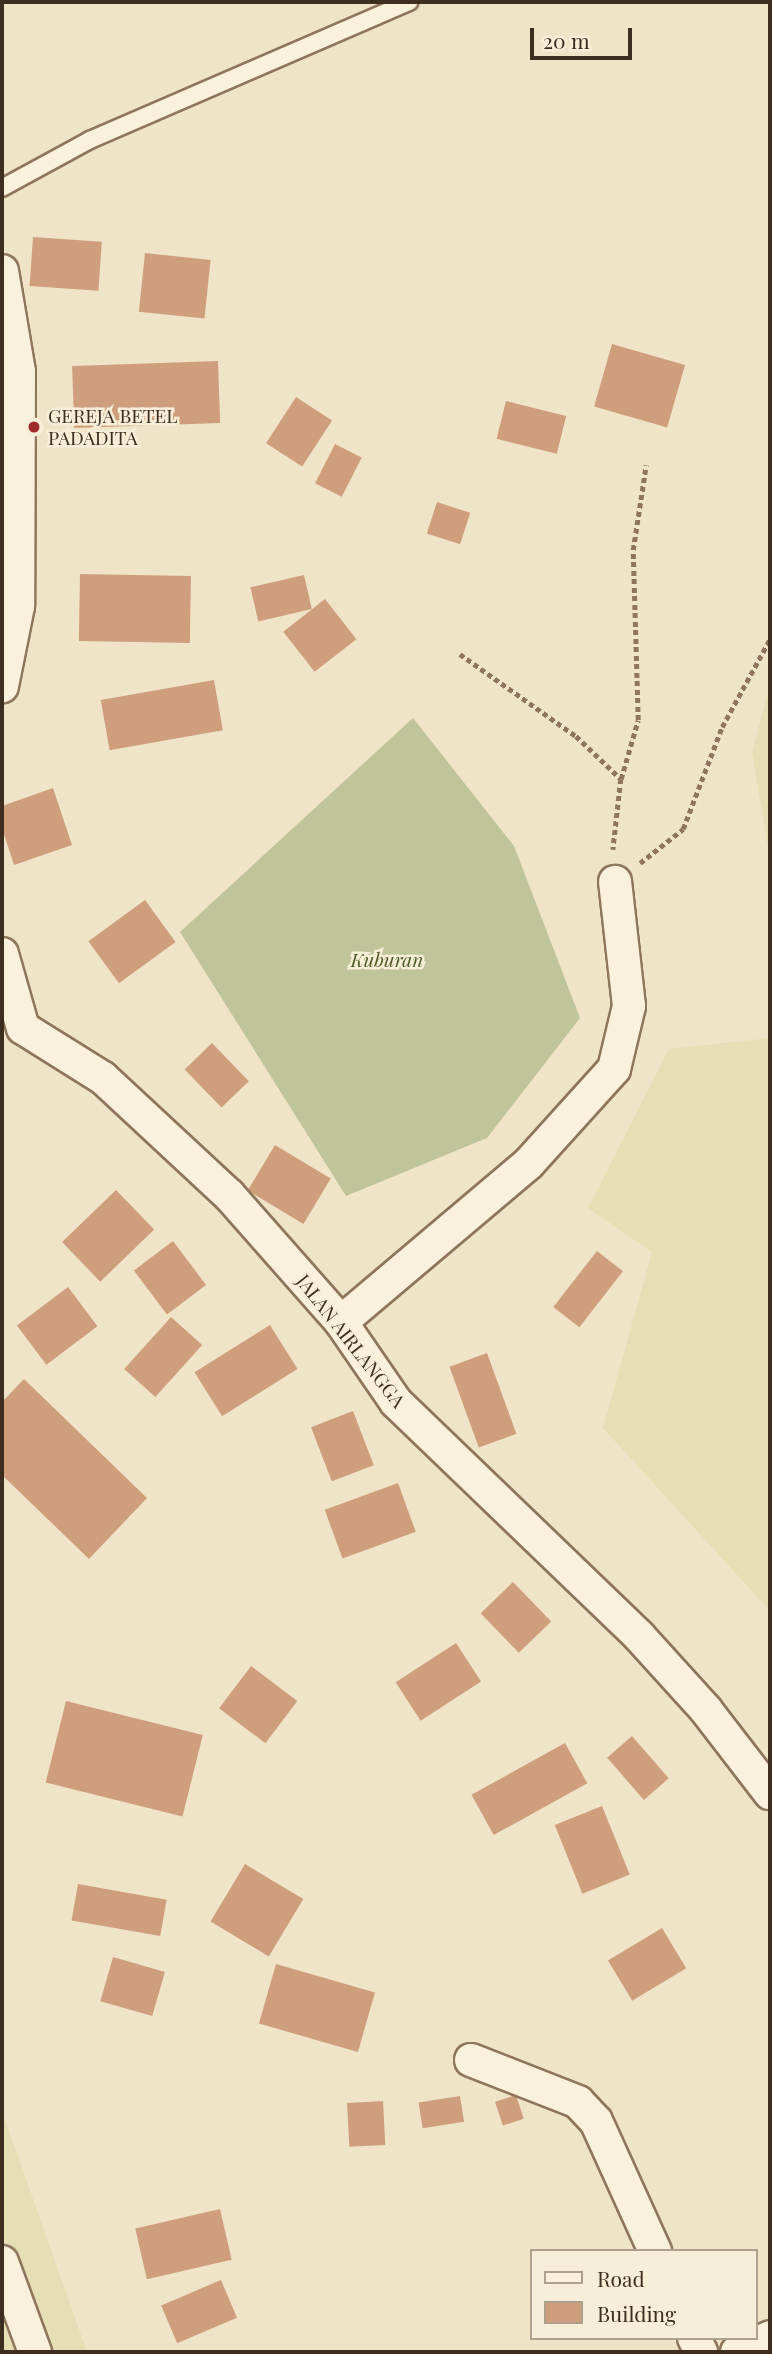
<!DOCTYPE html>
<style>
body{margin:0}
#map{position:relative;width:772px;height:2354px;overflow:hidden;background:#f0e4c8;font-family:"Playfair Display",serif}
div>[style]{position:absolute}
.farmland>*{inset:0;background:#e6deb5}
.cemetery>*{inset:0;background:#bfc49a}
.building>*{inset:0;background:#cf9f7d;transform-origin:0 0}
.path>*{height:4.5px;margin-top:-2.25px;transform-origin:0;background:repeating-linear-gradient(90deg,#8d765c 0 5px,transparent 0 8.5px)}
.roads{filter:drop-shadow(2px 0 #8d765c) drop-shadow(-2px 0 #8d765c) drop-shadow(0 2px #8d765c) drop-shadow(0 -2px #8d765c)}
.service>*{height:16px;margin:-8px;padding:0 8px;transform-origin:8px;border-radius:8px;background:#faf1dc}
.minor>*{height:32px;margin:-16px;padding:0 16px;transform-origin:16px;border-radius:16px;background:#faf1dc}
.dots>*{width:19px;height:19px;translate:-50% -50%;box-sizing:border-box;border:4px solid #f7eed8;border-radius:50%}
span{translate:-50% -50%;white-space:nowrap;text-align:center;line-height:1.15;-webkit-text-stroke:5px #f7eed8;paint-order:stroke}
.poi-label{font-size:19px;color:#3d2e20}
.left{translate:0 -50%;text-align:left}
.park-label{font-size:19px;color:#4d5a26;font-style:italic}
.street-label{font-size:19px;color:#3d2e20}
.frame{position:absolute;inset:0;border:4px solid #3d2e20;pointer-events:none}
.legend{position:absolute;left:530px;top:2249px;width:228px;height:91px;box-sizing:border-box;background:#f7eed8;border:2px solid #ada18e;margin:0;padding:9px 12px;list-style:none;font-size:21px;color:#3d2e20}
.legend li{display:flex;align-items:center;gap:14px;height:35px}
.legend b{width:35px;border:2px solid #ada18e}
.scale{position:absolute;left:530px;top:28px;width:102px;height:32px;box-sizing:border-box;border:4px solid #3d2e20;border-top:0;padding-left:9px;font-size:21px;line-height:24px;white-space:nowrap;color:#3d2e20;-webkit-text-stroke:5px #f7eed8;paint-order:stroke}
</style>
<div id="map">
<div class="farmland">
<div style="clip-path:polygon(770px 685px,770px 858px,752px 752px)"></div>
<div style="clip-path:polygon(770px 1038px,770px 1611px,603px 1428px,652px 1252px,588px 1208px,669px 1049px)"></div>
<div style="clip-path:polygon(2px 2111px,87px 2352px,2px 2352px)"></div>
</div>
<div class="cemetery">
<div style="clip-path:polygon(413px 718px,514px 846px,580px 1018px,487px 1138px,346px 1196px,180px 932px)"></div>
</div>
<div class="building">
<div style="left:33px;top:237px;width:69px;height:49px;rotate:4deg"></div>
<div style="left:145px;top:253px;width:66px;height:59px;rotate:6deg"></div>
<div style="left:612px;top:344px;width:76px;height:65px;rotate:16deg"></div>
<div style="left:218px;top:361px;width:62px;height:146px;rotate:88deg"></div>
<div style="left:296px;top:397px;width:43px;height:55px;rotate:33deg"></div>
<div style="left:506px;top:401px;width:62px;height:39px;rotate:14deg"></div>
<div style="left:335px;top:444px;width:30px;height:44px;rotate:27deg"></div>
<div style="left:437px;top:502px;width:35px;height:33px;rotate:18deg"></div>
<div style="left:80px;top:574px;width:111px;height:67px;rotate:1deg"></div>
<div style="left:304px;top:575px;width:35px;height:55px;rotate:77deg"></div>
<div style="left:325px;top:599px;width:51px;height:53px;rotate:52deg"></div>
<div style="left:214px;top:680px;width:51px;height:115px;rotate:80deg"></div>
<div style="clip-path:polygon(53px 788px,72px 845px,14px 865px,2px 828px,2px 806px)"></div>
<div style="left:145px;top:900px;width:52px;height:70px;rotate:54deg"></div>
<div style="left:212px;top:1043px;width:53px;height:38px;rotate:46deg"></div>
<div style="left:275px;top:1145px;width:65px;height:53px;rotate:31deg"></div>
<div style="left:116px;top:1190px;width:55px;height:75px;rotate:46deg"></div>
<div style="left:173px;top:1241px;width:55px;height:49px;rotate:53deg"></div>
<div style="left:597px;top:1251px;width:33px;height:71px;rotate:38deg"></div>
<div style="left:68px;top:1287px;width:49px;height:64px;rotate:53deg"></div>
<div style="left:171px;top:1317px;width:42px;height:70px;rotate:42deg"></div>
<div style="left:270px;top:1325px;width:52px;height:89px;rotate:58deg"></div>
<div style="left:487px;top:1353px;width:86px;height:40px;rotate:70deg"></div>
<div style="clip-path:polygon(24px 1379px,147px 1498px,89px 1559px,2px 1475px,2px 1402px)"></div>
<div style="left:353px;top:1411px;width:58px;height:45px;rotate:69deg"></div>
<div style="left:398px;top:1483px;width:52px;height:78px;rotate:70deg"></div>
<div style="left:513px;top:1582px;width:55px;height:45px;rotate:46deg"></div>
<div style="left:456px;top:1643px;width:46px;height:72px;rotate:57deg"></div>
<div style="left:251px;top:1666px;width:58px;height:53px;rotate:37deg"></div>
<div style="left:66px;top:1701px;width:141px;height:84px;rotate:14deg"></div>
<div style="left:632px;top:1736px;width:56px;height:33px;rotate:49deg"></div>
<div style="left:565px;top:1743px;width:46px;height:107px;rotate:61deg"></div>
<div style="left:602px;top:1806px;width:74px;height:51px;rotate:68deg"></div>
<div style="left:245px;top:1864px;width:68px;height:67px;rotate:31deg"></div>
<div style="left:78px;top:1884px;width:90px;height:37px;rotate:10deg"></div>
<div style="left:662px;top:1928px;width:47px;height:63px;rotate:59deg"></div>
<div style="left:113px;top:1957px;width:54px;height:46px;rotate:16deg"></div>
<div style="left:276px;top:1964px;width:103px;height:62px;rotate:16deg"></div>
<div style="left:516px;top:2095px;width:25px;height:22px;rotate:72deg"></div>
<div style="left:460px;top:2096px;width:26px;height:42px;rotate:81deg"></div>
<div style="left:383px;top:2101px;width:44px;height:36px;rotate:87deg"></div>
<div style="left:220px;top:2209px;width:52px;height:87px;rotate:77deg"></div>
<div style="left:221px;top:2280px;width:41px;height:65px;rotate:67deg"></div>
</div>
<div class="path">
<div style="left:460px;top:654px;width:142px;rotate:35.3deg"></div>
<div style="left:576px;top:736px;width:62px;rotate:43.7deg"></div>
<div style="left:621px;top:779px;width:71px;rotate:96.4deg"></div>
<div style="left:621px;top:779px;width:61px;rotate:-73.9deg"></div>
<div style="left:638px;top:720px;width:170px;rotate:-91.7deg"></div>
<div style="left:633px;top:550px;width:86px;rotate:-81.3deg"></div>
<div style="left:640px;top:863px;width:55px;rotate:-38.3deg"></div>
<div style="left:683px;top:829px;width:109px;rotate:-69.1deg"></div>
<div style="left:722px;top:727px;width:100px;rotate:-61.4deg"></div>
</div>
<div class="roads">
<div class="service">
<div style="left:2px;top:188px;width:100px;rotate:-28.6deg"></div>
<div style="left:90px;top:140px;width:348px;rotate:-23.4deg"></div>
</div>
<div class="minor">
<div style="left:2px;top:271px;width:102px;rotate:80.4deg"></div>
<div style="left:19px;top:372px;width:234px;rotate:90.2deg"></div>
<div style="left:18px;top:606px;width:82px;rotate:101.3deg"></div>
<div style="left:2px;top:954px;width:77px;rotate:74.2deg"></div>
<div style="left:23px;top:1028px;width:94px;rotate:32deg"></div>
<div style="left:103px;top:1078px;width:172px;rotate:42.9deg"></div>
<div style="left:229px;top:1195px;width:169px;rotate:48.6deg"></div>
<div style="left:341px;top:1322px;width:97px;rotate:55.5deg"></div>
<div style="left:396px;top:1402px;width:337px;rotate:43.9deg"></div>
<div style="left:639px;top:1636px;width:100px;rotate:47.8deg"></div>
<div style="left:706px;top:1710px;width:105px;rotate:52.4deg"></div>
<div style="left:341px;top:1322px;width:246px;rotate:-40.2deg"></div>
<div style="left:529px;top:1163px;width:127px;rotate:-47.9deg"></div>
<div style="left:614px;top:1069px;width:65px;rotate:-76.6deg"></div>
<div style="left:629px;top:1006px;width:125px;rotate:-96.4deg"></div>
<div style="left:471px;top:2060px;width:115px;rotate:21.4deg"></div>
<div style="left:578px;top:2102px;width:26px;rotate:47deg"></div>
<div style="left:596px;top:2121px;width:143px;rotate:65.6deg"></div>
<div style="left:2px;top:2262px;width:96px;rotate:69.9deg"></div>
<div style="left:694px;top:2338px;width:16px;rotate:63deg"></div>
<div style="left:737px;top:2352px;width:36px;rotate:-24deg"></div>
</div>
</div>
<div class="dots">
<div style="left:34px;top:427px;background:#9e2a2b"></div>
</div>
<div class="poi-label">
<span class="left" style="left:48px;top:427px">GEREJA BETEL<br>PADADITA</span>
</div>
<div class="park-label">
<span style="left:387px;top:960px">Kuburan</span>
</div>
<div class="street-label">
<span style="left:351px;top:1341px;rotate:52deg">JALAN AIRLANGGA</span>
</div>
<div class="frame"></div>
<ul class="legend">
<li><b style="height:9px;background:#faf1dc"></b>Road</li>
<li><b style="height:19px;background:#cf9f7d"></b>Building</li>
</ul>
<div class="scale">20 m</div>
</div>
